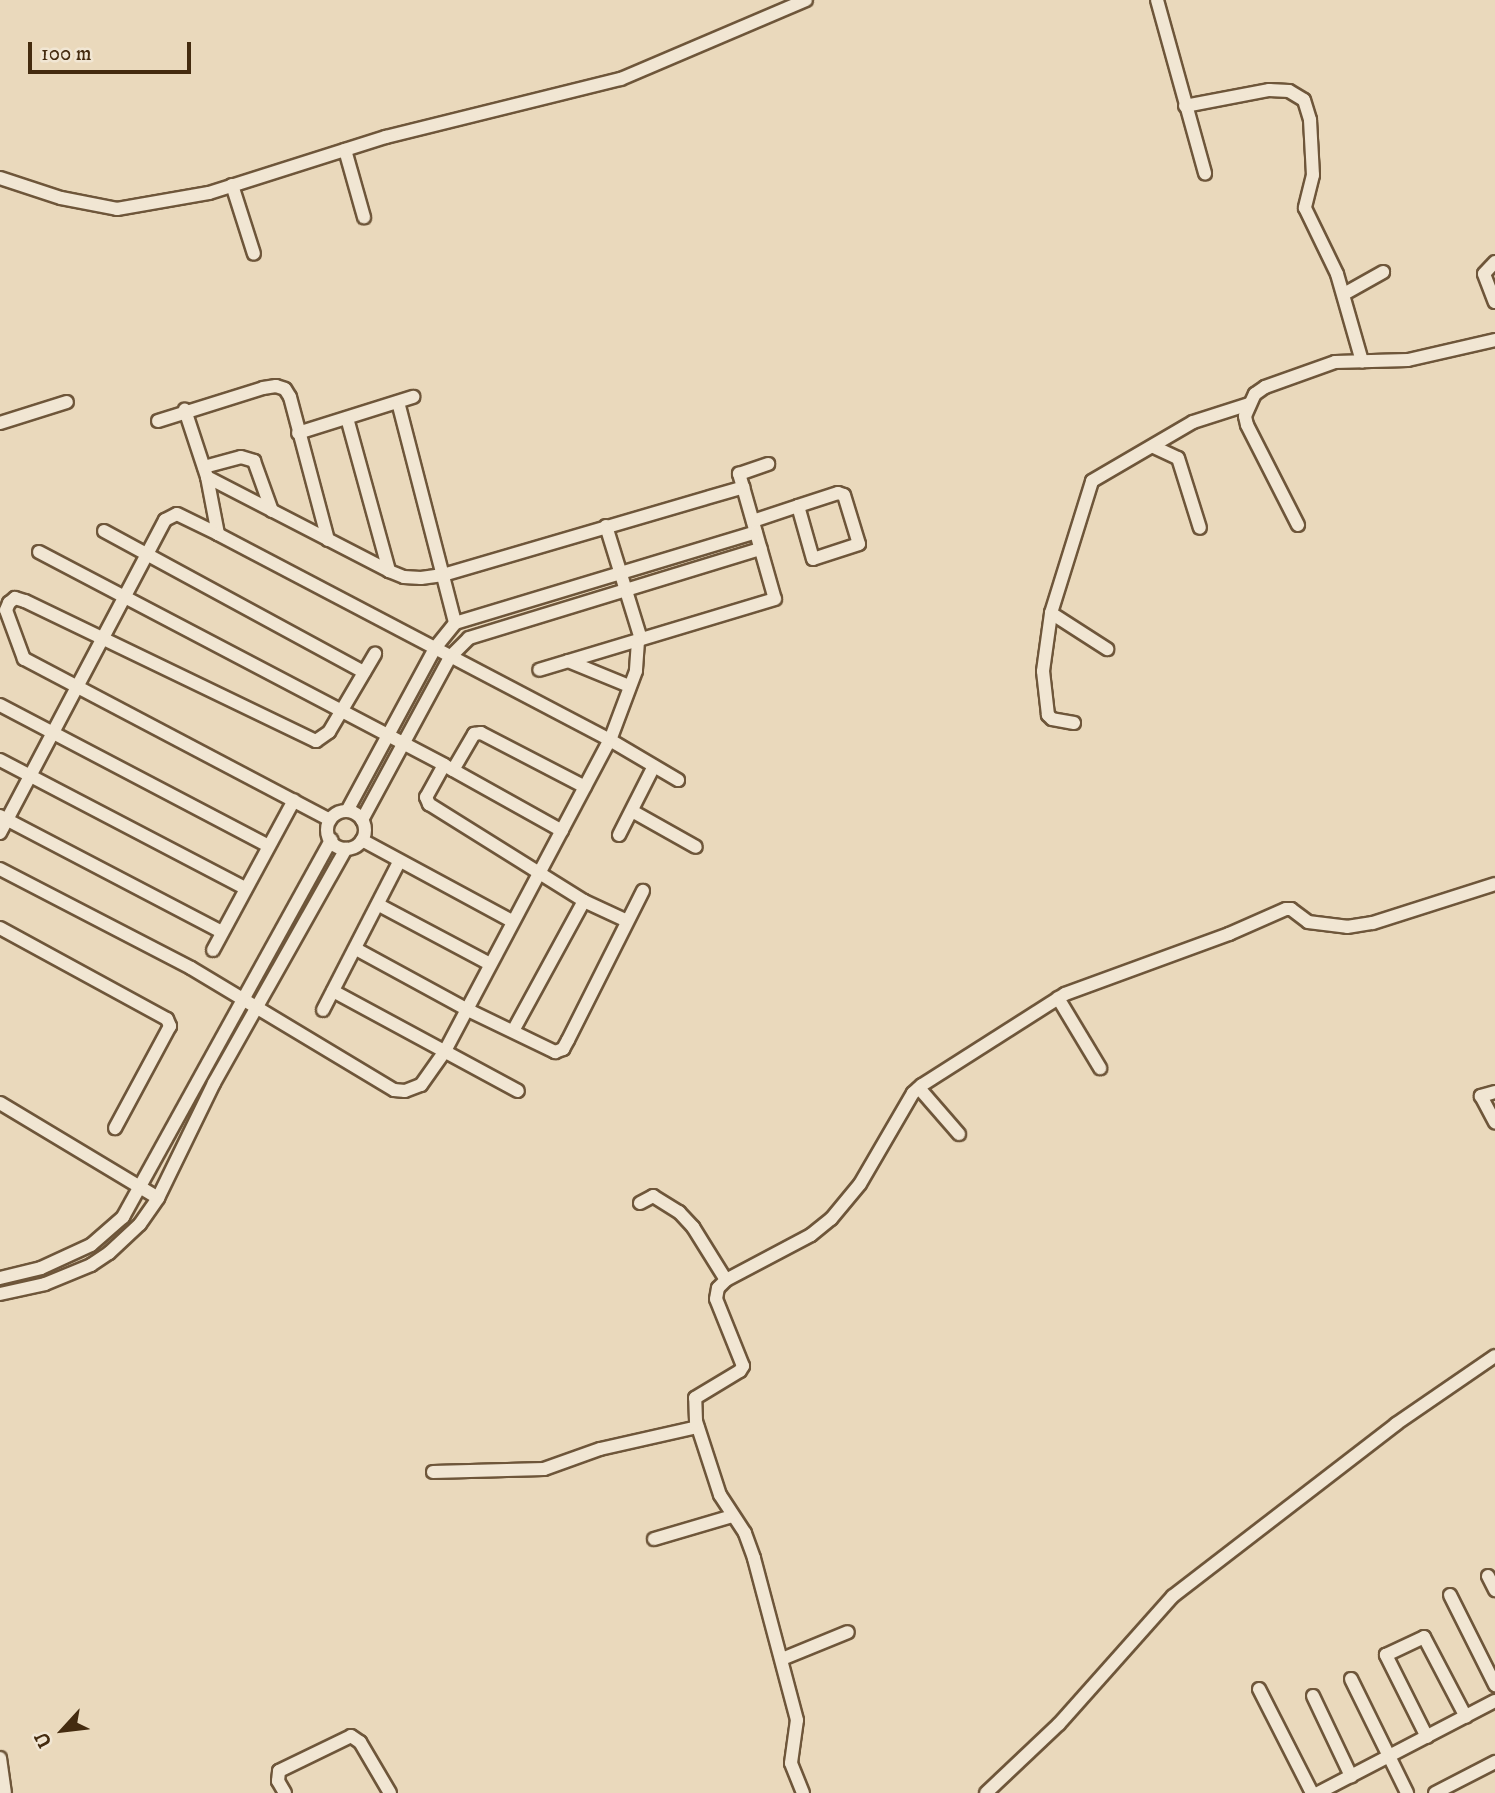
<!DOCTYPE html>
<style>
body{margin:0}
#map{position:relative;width:1495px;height:1793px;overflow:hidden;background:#ead9bc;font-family:"IM FELL DW Pica",serif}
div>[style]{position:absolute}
.roads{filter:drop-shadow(2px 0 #6e563a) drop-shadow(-2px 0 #6e563a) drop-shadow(0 2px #6e563a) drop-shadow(0 -2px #6e563a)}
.minor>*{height:12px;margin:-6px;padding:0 6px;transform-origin:6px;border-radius:6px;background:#f1e6d3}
.minor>.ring{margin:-6px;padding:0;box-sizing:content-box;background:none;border:12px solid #f1e6d3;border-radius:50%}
span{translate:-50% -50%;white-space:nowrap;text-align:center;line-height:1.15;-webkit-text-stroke:7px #f1e6d3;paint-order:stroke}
.north{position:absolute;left:28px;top:1695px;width:70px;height:70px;-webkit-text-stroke:5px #f1e6d3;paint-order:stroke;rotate:243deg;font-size:19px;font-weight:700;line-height:28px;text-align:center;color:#442b0f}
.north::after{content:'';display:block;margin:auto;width:24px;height:32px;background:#442b0f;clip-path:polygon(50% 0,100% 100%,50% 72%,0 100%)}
.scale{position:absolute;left:28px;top:42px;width:163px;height:32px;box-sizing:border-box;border:4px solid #442b0f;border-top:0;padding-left:9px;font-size:21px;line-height:24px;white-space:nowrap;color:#442b0f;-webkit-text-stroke:5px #f1e6d3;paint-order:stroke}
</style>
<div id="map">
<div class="roads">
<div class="minor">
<div style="left:1157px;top:0;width:180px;rotate:74.5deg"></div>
<div style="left:1185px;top:106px;width:86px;rotate:-10.8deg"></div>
<div style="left:1269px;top:90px;width:20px;rotate:3deg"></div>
<div style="left:1289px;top:91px;width:17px;rotate:31deg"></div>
<div style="left:1304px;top:100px;width:21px;rotate:73deg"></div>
<div style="left:1310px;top:120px;width:55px;rotate:86.9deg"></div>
<div style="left:1313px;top:175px;width:34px;rotate:104deg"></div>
<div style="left:1305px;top:208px;width:73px;rotate:64.1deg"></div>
<div style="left:1337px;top:274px;width:91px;rotate:74deg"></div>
<div style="left:345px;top:150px;width:70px;rotate:74.2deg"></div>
<div style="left:0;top:178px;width:64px;rotate:18.2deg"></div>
<div style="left:61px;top:198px;width:57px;rotate:11.1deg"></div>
<div style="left:117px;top:209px;width:93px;rotate:-9.9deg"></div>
<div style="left:209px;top:193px;width:186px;rotate:-17.6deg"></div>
<div style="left:386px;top:137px;width:242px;rotate:-13.9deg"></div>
<div style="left:621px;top:79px;width:201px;rotate:-23.1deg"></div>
<div style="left:232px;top:185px;width:72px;rotate:72.3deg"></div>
<div style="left:1495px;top:262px;width:16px;rotate:133deg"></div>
<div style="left:1484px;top:274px;width:30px;rotate:69deg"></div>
<div style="left:1344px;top:294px;width:45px;rotate:-29.4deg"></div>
<div style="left:398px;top:402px;width:228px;rotate:75.5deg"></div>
<div style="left:347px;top:418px;width:159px;rotate:74.6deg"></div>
<div style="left:158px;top:421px;width:110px;rotate:-17.4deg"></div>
<div style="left:263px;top:388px;width:13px;rotate:-9deg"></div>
<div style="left:276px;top:386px;width:9px;rotate:18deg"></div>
<div style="left:285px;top:389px;width:9px;rotate:58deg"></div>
<div style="left:290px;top:397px;width:148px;rotate:75.1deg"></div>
<div style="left:0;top:423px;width:70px;rotate:-17.4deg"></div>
<div style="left:298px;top:433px;width:121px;rotate:-17.4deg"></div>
<div style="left:1154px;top:447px;width:26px;rotate:25deg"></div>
<div style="left:1178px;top:458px;width:73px;rotate:72.6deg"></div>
<div style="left:204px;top:467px;width:38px;rotate:-15deg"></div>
<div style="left:241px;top:457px;width:14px;rotate:17deg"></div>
<div style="left:254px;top:461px;width:53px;rotate:70.2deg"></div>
<div style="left:207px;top:477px;width:205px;rotate:27.3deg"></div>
<div style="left:389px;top:571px;width:16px;rotate:22deg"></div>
<div style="left:404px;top:577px;width:17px;rotate:3deg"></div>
<div style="left:421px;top:578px;width:22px;rotate:-8deg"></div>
<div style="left:443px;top:575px;width:313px;rotate:-16.3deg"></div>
<div style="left:743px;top:487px;width:116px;rotate:74.1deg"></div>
<div style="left:775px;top:599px;width:246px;rotate:163.3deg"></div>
<div style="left:743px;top:487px;width:14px;rotate:-107deg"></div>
<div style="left:739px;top:474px;width:31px;rotate:-19deg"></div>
<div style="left:753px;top:521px;width:47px;rotate:-18.4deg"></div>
<div style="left:798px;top:506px;width:42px;rotate:-18deg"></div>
<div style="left:838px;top:493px;width:6px;rotate:18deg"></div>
<div style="left:844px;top:495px;width:51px;rotate:73deg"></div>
<div style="left:859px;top:544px;width:48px;rotate:161.9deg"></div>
<div style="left:813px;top:559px;width:55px;rotate:-105.8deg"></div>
<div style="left:1298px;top:525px;width:112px;rotate:-117deg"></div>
<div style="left:1247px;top:425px;width:9px;rotate:-103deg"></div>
<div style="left:1245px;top:416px;width:24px;rotate:-66deg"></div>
<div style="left:1255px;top:394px;width:12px;rotate:-35deg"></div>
<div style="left:1265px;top:387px;width:74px;rotate:-19.7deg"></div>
<div style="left:1335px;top:362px;width:73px;rotate:-1.6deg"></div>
<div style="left:1408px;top:360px;width:89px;rotate:-12.9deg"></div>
<div style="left:606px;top:526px;width:118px;rotate:72.8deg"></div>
<div style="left:641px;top:639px;width:4px;rotate:146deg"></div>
<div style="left:638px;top:641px;width:30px;rotate:94deg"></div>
<div style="left:636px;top:671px;width:74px;rotate:110.6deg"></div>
<div style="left:610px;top:740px;width:79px;rotate:30.5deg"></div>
<div style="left:104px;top:531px;width:296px;rotate:28.5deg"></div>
<div style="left:39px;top:552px;width:458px;rotate:27.7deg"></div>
<div style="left:444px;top:765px;width:135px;rotate:29.2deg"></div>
<div style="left:1051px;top:613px;width:67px;rotate:32.7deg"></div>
<div style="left:568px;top:661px;width:66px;rotate:22.3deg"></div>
<div style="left:0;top:705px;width:301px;rotate:27.7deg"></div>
<div style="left:1074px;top:723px;width:22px;rotate:-170deg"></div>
<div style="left:1052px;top:719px;width:6px;rotate:-135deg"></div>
<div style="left:1048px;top:715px;width:44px;rotate:-96.5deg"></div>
<div style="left:1043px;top:671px;width:59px;rotate:-82.1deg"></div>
<div style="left:1051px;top:613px;width:138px;rotate:-72.7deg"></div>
<div style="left:1092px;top:481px;width:117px;rotate:-30.3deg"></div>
<div style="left:1193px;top:422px;width:59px;rotate:-17.8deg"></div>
<div style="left:0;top:760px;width:276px;rotate:27.6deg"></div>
<div style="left:444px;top:765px;width:37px;rotate:119deg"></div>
<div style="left:426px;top:797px;width:8px;rotate:67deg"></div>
<div style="left:429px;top:804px;width:183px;rotate:32deg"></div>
<div style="left:584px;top:901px;width:47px;rotate:24.9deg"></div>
<div style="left:453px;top:770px;width:42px;rotate:-59.7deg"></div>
<div style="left:474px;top:734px;width:7px;rotate:-8deg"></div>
<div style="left:481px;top:733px;width:117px;rotate:27.4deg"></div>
<div style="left:347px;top:811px;width:185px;rotate:-61.6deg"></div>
<div style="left:435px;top:648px;width:32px;rotate:-51deg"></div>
<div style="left:455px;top:623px;width:314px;rotate:-16.8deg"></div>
<div style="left:632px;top:811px;width:73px;rotate:29.4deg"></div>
<div class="ring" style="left:327px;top:811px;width:26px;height:26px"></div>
<div style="left:0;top:816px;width:250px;rotate:27.6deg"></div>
<div style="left:330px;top:820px;width:346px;rotate:-152.2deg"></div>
<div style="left:24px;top:659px;width:52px;rotate:-110.2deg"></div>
<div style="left:6px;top:610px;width:8px;rotate:-67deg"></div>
<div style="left:9px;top:603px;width:8px;rotate:-40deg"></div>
<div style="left:15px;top:598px;width:10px;rotate:17deg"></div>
<div style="left:25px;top:601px;width:323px;rotate:25.7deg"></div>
<div style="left:316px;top:741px;width:16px;rotate:-35deg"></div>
<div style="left:329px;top:732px;width:91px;rotate:-59.5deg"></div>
<div style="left:362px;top:820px;width:185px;rotate:-61.6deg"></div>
<div style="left:450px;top:657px;width:27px;rotate:-45deg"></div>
<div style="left:469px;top:638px;width:305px;rotate:-17deg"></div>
<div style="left:0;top:833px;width:354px;rotate:-62.2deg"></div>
<div style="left:165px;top:520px;width:13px;rotate:-27deg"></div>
<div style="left:177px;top:514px;width:46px;rotate:26deg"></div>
<div style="left:218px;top:534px;width:58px;rotate:-100.9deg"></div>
<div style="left:207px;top:477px;width:71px;rotate:-108.2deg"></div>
<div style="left:619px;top:835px;width:77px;rotate:-63.1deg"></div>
<div style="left:362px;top:840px;width:170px;rotate:28.4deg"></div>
<div style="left:0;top:869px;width:215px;rotate:27.4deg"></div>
<div style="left:191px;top:968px;width:237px;rotate:31deg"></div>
<div style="left:394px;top:1090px;width:11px;rotate:5deg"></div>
<div style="left:405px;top:1091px;width:17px;rotate:-21deg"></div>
<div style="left:421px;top:1085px;width:42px;rotate:-54.8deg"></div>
<div style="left:445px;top:1051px;width:352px;rotate:-62.1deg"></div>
<div style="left:610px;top:740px;width:443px;rotate:-152.3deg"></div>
<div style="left:379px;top:905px;width:126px;rotate:28deg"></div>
<div style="left:0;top:928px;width:190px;rotate:28.6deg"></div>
<div style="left:167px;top:1019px;width:8px;rotate:67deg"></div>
<div style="left:170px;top:1026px;width:116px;rotate:118.3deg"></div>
<div style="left:356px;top:949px;width:128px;rotate:28.6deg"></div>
<div style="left:468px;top:1010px;width:97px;rotate:25.8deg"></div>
<div style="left:555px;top:1052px;width:9px;rotate:-21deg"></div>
<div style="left:563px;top:1049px;width:10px;rotate:-61deg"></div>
<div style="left:568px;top:1040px;width:167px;rotate:-63.3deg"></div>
<div style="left:213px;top:950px;width:170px;rotate:-61.6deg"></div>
<div style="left:333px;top:991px;width:210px;rotate:28.4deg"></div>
<div style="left:1058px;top:998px;width:82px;rotate:59deg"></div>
<div style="left:323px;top:1010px;width:166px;rotate:-62.8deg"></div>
<div style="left:513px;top:1031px;width:148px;rotate:-61.4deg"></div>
<div style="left:919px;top:1088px;width:61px;rotate:49deg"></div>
<div style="left:1495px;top:1092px;width:15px;rotate:164deg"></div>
<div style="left:1481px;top:1096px;width:30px;rotate:62deg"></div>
<div style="left:0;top:1103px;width:184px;rotate:31deg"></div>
<div style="left:640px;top:1203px;width:15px;rotate:-28deg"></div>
<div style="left:653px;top:1196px;width:31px;rotate:32deg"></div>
<div style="left:679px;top:1212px;width:21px;rotate:47deg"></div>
<div style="left:693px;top:1227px;width:62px;rotate:58.1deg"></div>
<div style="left:0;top:1278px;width:42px;rotate:-13.7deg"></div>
<div style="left:41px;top:1268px;width:55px;rotate:-24.7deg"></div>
<div style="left:91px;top:1245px;width:43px;rotate:-41.2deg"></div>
<div style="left:123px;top:1217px;width:431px;rotate:-61.1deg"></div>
<div style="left:0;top:1294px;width:46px;rotate:-12.5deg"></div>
<div style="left:45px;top:1284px;width:50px;rotate:-22.4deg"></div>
<div style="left:91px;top:1265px;width:22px;rotate:-34deg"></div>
<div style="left:109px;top:1253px;width:42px;rotate:-43.1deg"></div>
<div style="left:140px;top:1224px;width:32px;rotate:-55deg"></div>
<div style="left:158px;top:1198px;width:128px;rotate:-64deg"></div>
<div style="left:214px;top:1083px;width:269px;rotate:-60.6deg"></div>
<div style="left:433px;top:1472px;width:111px;rotate:-1.5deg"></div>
<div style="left:544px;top:1469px;width:59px;rotate:-19.7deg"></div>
<div style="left:600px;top:1449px;width:100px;rotate:-12.7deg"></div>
<div style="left:654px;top:1539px;width:81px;rotate:-16.4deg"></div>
<div style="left:1488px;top:1576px;width:16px;rotate:63deg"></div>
<div style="left:1450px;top:1595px;width:101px;rotate:63.4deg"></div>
<div style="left:782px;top:1659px;width:71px;rotate:-22.2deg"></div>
<div style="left:1351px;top:1679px;width:127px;rotate:63.8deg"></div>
<div style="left:1259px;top:1689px;width:117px;rotate:63deg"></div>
<div style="left:1313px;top:1696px;width:89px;rotate:64.6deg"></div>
<div style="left:1427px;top:1737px;width:92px;rotate:-116.6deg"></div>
<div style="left:1386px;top:1655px;width:42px;rotate:-25.3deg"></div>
<div style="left:1424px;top:1637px;width:90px;rotate:62.3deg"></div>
<div style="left:0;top:1758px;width:35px;rotate:82deg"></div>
<div style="left:285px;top:1793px;width:14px;rotate:-120deg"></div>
<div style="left:278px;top:1781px;width:10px;rotate:-84deg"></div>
<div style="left:279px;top:1771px;width:80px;rotate:-25.9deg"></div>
<div style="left:351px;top:1736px;width:11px;rotate:34deg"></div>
<div style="left:360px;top:1742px;width:59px;rotate:59.5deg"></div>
<div style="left:803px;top:1793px;width:32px;rotate:-112deg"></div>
<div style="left:791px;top:1763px;width:43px;rotate:-82.1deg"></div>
<div style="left:797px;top:1720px;width:168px;rotate:-104.9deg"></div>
<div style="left:754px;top:1558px;width:27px;rotate:-110deg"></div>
<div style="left:745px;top:1533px;width:45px;rotate:-123.3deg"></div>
<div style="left:720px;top:1495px;width:78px;rotate:-108deg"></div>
<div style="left:696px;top:1421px;width:23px;rotate:-92deg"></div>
<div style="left:695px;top:1398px;width:52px;rotate:-31deg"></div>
<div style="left:740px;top:1371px;width:6px;rotate:-59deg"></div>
<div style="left:743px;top:1366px;width:72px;rotate:-111.9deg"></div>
<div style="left:716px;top:1299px;width:11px;rotate:-80deg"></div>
<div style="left:718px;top:1288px;width:11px;rotate:-45deg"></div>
<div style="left:726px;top:1280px;width:96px;rotate:-27.9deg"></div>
<div style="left:811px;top:1235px;width:26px;rotate:-39deg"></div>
<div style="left:831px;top:1219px;width:45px;rotate:-50.4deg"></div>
<div style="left:860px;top:1184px;width:105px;rotate:-59.8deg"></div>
<div style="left:913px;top:1093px;width:12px;rotate:-42deg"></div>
<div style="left:922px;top:1085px;width:169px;rotate:-32.5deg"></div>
<div style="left:1065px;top:994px;width:175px;rotate:-20.1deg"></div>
<div style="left:1229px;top:934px;width:62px;rotate:-23.7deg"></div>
<div style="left:1286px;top:909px;width:5px"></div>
<div style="left:1291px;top:909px;width:21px;rotate:37deg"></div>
<div style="left:1308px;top:922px;width:39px;rotate:7deg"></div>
<div style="left:1347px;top:927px;width:26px;rotate:-9deg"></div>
<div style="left:1373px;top:923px;width:128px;rotate:-17.7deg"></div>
<div style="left:986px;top:1793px;width:100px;rotate:-43.4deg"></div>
<div style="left:1059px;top:1724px;width:171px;rotate:-48.3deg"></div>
<div style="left:1173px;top:1596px;width:282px;rotate:-37.6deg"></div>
<div style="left:1396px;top:1424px;width:120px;rotate:-34.5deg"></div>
<div style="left:1318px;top:1793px;width:199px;rotate:-27.5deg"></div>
<div style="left:1435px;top:1793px;width:68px;rotate:-27.3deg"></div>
</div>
</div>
<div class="north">U</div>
<div class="scale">100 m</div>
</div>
